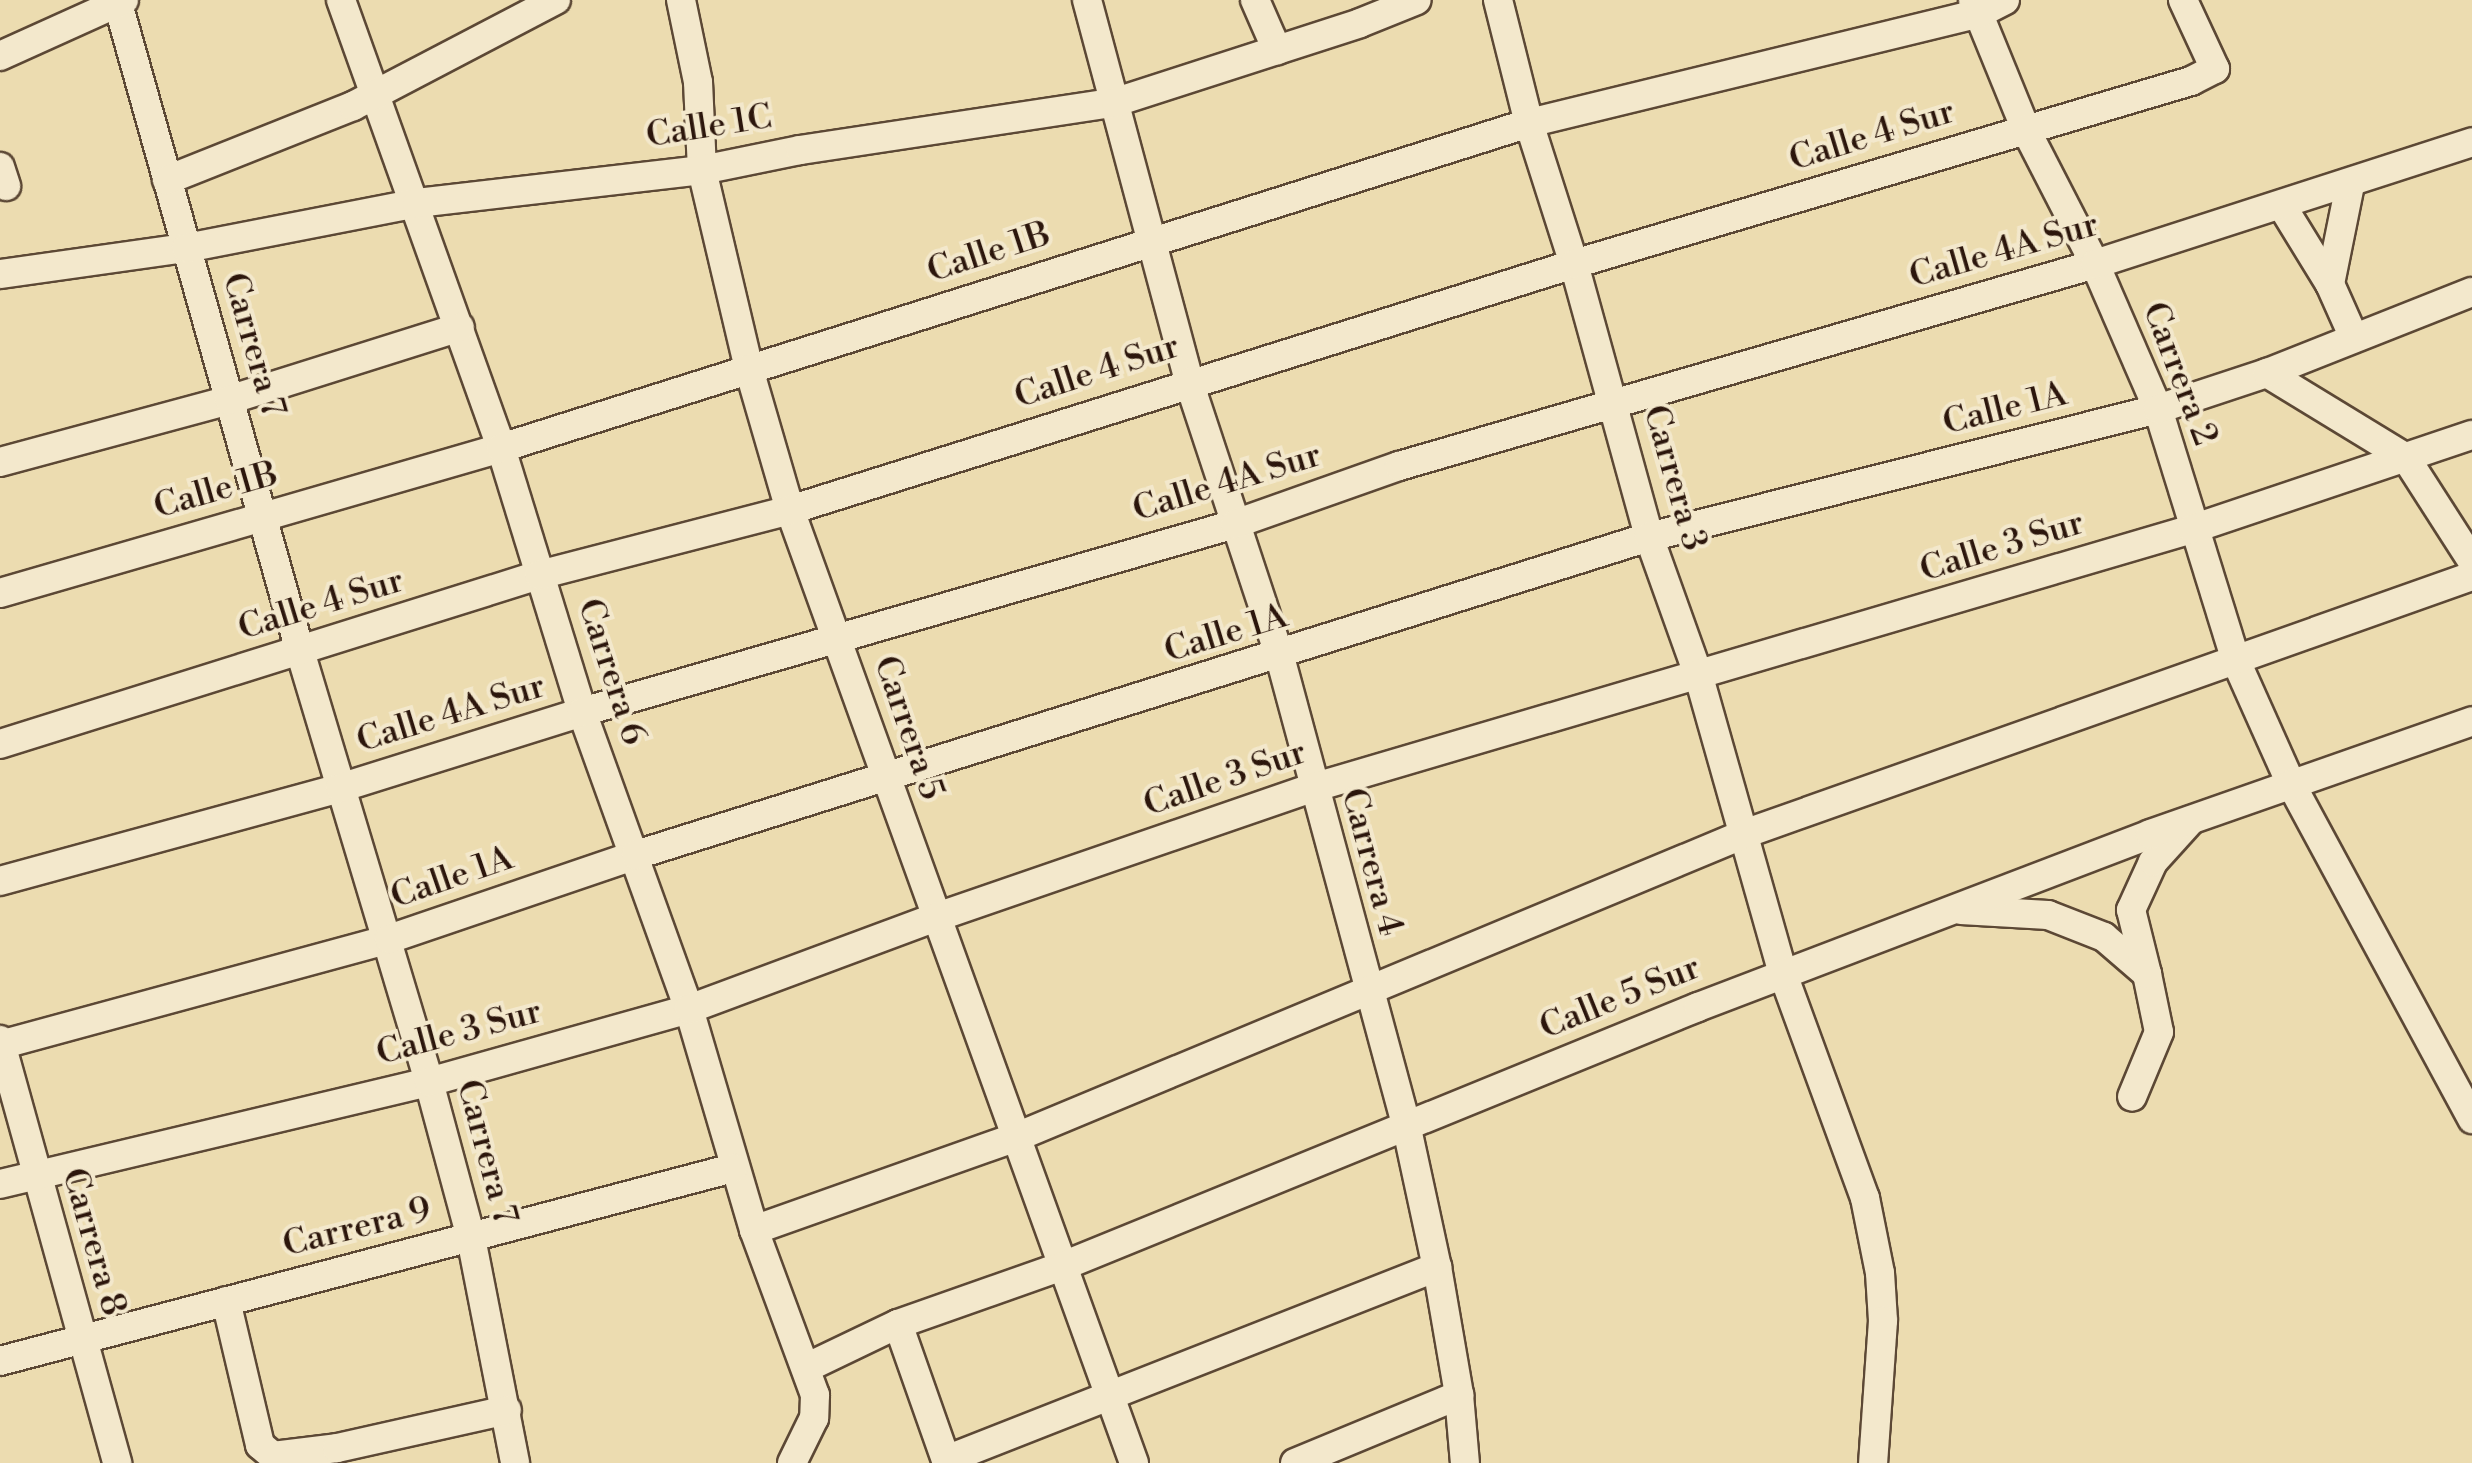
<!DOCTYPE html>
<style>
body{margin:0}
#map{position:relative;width:2472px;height:1463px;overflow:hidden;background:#ecdcb0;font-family:"Libre Bodoni",serif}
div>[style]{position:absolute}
.roads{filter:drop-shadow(2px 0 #5c4835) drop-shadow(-2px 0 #5c4835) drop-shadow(0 2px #5c4835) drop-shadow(0 -2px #5c4835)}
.street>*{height:28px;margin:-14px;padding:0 14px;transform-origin:14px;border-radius:14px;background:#f3e8cc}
span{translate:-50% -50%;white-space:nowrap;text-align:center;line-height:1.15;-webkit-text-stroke:8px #f3e8cc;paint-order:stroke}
.street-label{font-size:35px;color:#2c160c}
</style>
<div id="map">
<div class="roads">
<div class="street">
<div style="left:117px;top:0;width:676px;rotate:74.3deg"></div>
<div style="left:300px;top:651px;width:450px;rotate:73.3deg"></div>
<div style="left:429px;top:1082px;width:162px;rotate:74.9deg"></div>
<div style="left:471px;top:1238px;width:229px;rotate:78.9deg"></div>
<div style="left:341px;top:0;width:476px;rotate:70.3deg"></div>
<div style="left:501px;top:448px;width:276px;rotate:72.9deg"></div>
<div style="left:582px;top:712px;width:316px;rotate:70.2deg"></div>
<div style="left:689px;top:1009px;width:230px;rotate:73.6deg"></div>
<div style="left:754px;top:1230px;width:176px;rotate:69.7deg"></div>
<div style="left:815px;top:1395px;width:23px;rotate:92deg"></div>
<div style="left:814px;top:1418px;width:50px;rotate:116.1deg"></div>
<div style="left:681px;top:0;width:84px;rotate:78.3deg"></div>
<div style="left:698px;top:82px;width:88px;rotate:87.4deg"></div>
<div style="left:702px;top:170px;width:204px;rotate:76.7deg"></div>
<div style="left:749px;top:369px;width:147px;rotate:73.8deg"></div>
<div style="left:790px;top:510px;width:1013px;rotate:70.15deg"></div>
<div style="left:1087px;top:0;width:395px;rotate:75deg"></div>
<div style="left:1189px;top:382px;width:290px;rotate:71.7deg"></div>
<div style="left:1280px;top:657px;width:484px;rotate:74.9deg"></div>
<div style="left:1406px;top:1124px;width:146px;rotate:77.8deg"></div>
<div style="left:1437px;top:1267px;width:130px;rotate:80.2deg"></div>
<div style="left:1459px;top:1395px;width:68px;rotate:85deg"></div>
<div style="left:1255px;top:0;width:55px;rotate:66.3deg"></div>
<div style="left:1498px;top:0;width:127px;rotate:75.9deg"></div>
<div style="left:1529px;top:123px;width:148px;rotate:72.3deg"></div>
<div style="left:1574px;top:264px;width:283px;rotate:74.6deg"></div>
<div style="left:1649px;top:537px;width:149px;rotate:70.3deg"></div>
<div style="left:1699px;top:677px;width:309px;rotate:74.2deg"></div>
<div style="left:1783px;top:974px;width:239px;rotate:69.9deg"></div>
<div style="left:1865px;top:1198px;width:76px;rotate:78.7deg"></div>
<div style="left:1880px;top:1273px;width:48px;rotate:86.4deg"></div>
<div style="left:1883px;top:1321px;width:142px;rotate:94deg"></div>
<div style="left:1973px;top:0;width:140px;rotate:67.8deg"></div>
<div style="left:2026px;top:130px;width:151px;rotate:62.8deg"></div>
<div style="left:2095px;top:264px;width:158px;rotate:66.5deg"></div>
<div style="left:2158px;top:409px;width:264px;rotate:72.8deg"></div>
<div style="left:2236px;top:661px;width:135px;rotate:65.9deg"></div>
<div style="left:2291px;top:784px;width:381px;rotate:61.6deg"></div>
<div style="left:0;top:56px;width:136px;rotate:-24.3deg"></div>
<div style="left:0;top:167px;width:20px;rotate:72deg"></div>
<div style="left:167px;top:180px;width:200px;rotate:-21.7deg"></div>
<div style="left:353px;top:106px;width:229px;rotate:-27.6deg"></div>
<div style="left:2282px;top:206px;width:92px;rotate:58.4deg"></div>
<div style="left:2330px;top:284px;width:59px;rotate:66deg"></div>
<div style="left:0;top:274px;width:188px;rotate:-8deg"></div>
<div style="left:186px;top:248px;width:235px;rotate:-11deg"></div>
<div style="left:417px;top:203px;width:287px;rotate:-6.6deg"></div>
<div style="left:702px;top:170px;width:100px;rotate:-11.5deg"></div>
<div style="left:800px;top:150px;width:320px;rotate:-8.6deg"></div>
<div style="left:1116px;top:102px;width:256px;rotate:-17.9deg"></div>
<div style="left:1360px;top:23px;width:61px;rotate:-22deg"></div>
<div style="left:2330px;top:284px;width:101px;rotate:-78.6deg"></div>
<div style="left:2267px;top:373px;width:163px;rotate:31.4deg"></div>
<div style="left:2406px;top:458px;width:122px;rotate:57.3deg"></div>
<div style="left:0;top:462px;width:237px;rotate:-15.1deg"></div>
<div style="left:229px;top:400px;width:242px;rotate:-17.5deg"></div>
<div style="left:0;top:593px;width:522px;rotate:-16.14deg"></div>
<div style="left:501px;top:448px;width:1078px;rotate:-17.54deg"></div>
<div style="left:1529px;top:123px;width:464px;rotate:-13.7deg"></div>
<div style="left:1980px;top:13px;width:28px;rotate:-27deg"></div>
<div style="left:0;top:744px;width:565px;rotate:-17.41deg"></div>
<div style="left:539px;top:575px;width:259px;rotate:-14.5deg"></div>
<div style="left:790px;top:510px;width:822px;rotate:-17.42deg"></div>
<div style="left:1574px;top:264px;width:644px;rotate:-16.52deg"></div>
<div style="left:2191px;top:81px;width:27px;rotate:-27deg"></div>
<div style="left:2215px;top:69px;width:76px;rotate:-114.9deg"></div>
<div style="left:0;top:881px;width:352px;rotate:-15.3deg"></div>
<div style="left:340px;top:788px;width:254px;rotate:-17.4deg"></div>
<div style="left:582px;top:712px;width:680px;rotate:-16.06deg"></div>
<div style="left:1235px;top:524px;width:174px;rotate:-19.5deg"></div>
<div style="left:1399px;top:466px;width:725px;rotate:-16.18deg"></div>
<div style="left:2095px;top:264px;width:396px;rotate:-17.9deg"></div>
<div style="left:1961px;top:910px;width:87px;rotate:3.3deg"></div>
<div style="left:2048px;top:915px;width:60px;rotate:21.4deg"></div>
<div style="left:2104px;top:937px;width:57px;rotate:40.7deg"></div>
<div style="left:2147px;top:974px;width:59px;rotate:78.3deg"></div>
<div style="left:2159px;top:1032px;width:70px;rotate:112.6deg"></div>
<div style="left:2147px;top:974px;width:66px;rotate:-104deg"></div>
<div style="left:2131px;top:910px;width:53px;rotate:-65.4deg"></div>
<div style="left:2153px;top:862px;width:55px;rotate:-47.9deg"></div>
<div style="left:0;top:1040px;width:439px;rotate:74.5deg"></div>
<div style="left:0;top:1045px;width:403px;rotate:-15.2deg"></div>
<div style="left:389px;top:939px;width:261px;rotate:-18.8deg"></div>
<div style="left:636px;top:855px;width:1062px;rotate:-17.43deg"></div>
<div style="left:1649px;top:537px;width:525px;rotate:-14.12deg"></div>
<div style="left:2158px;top:409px;width:115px;rotate:-18.3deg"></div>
<div style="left:2267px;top:373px;width:220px;rotate:-21.6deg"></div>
<div style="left:0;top:1184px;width:441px;rotate:-13.4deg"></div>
<div style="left:429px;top:1082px;width:270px;rotate:-15.7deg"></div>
<div style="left:689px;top:1009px;width:265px;rotate:-20.4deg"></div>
<div style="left:937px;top:917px;width:397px;rotate:-19deg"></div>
<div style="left:1312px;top:788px;width:917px;rotate:-16.4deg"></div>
<div style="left:2192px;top:529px;width:295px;rotate:-18.6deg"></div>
<div style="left:754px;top:1230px;width:281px;rotate:-19.5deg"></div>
<div style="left:1019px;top:1136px;width:785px;rotate:-22.61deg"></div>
<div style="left:1744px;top:834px;width:772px;rotate:-19.51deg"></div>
<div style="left:226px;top:1301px;width:148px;rotate:76.7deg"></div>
<div style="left:260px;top:1445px;width:17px;rotate:40deg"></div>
<div style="left:273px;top:1456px;width:64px;rotate:-7.1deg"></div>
<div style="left:337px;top:1448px;width:174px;rotate:-12.6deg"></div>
<div style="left:898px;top:1324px;width:147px;rotate:70.6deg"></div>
<div style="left:0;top:1361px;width:758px;rotate:-14.75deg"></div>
<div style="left:806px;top:1368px;width:102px;rotate:-25.6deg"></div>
<div style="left:898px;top:1324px;width:175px;rotate:-19.4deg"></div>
<div style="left:1063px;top:1266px;width:686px;rotate:-22.19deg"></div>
<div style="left:1698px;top:1007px;width:484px;rotate:-20.9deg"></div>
<div style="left:2150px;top:834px;width:341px;rotate:-19.3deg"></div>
<div style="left:946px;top:1460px;width:528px;rotate:-21.46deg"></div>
<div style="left:1295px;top:1463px;width:178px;rotate:-22.5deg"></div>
</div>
</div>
<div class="street-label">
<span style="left:709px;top:127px;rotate:-9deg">Calle 1C</span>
<span style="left:1872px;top:136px;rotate:-17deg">Calle 4 Sur</span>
<span style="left:2004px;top:251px;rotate:-16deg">Calle 4A Sur</span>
<span style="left:989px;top:253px;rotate:-18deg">Calle 1B</span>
<span style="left:253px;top:345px;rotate:74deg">Carrera 7</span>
<span style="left:1097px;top:372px;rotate:-18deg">Calle 4 Sur</span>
<span style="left:2179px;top:374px;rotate:69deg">Carrera 2</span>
<span style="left:2005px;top:409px;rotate:-14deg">Calle 1A</span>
<span style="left:1674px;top:478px;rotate:74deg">Carrera 3</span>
<span style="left:1227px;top:483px;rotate:-17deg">Calle 4A Sur</span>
<span style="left:216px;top:491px;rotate:-16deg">Calle 1B</span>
<span style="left:2002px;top:547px;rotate:-17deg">Calle 3 Sur</span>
<span style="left:321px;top:605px;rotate:-17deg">Calle 4 Sur</span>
<span style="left:1226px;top:634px;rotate:-17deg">Calle 1A</span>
<span style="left:611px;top:672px;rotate:72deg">Carrera 6</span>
<span style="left:451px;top:714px;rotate:-17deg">Calle 4A Sur</span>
<span style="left:908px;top:728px;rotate:71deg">Carrera 5</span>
<span style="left:1225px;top:779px;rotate:-19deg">Calle 3 Sur</span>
<span style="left:1371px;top:862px;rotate:75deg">Carrera 4</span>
<span style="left:452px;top:878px;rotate:-19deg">Calle 1A</span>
<span style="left:1620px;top:998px;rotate:-22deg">Calle 5 Sur</span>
<span style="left:459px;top:1033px;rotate:-15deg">Calle 3 Sur</span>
<span style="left:486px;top:1152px;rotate:75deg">Carrera 7</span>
<span style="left:357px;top:1228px;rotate:-14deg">Carrera 9</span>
<span style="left:93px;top:1242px;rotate:74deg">Carrera 8</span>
</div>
</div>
